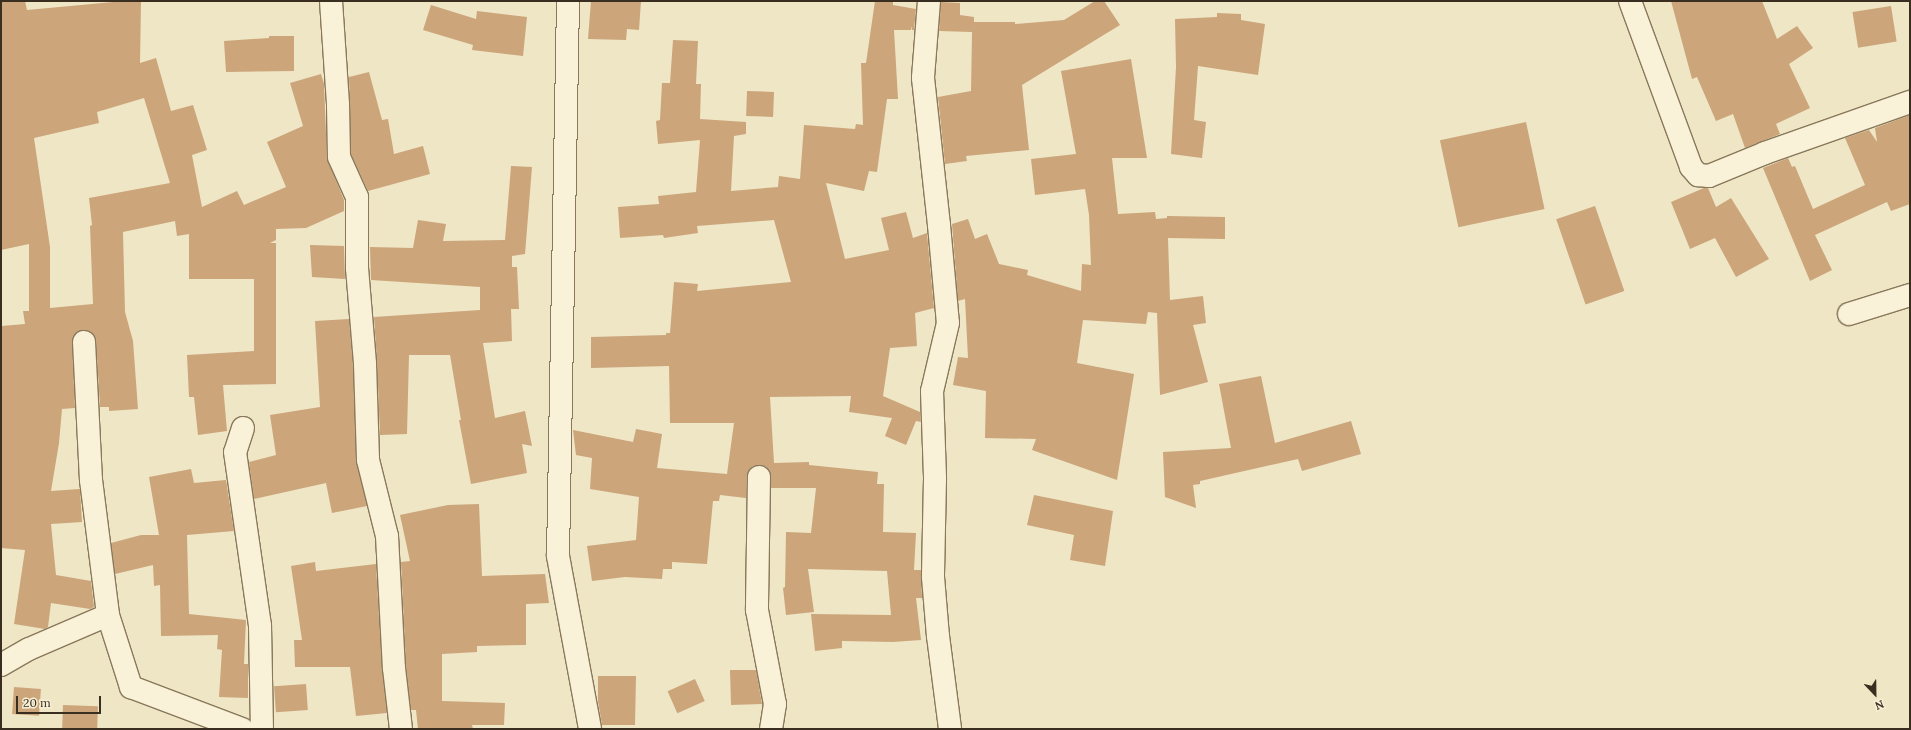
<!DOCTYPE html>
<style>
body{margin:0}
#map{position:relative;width:1911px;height:730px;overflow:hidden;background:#eee6c5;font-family:Lora,serif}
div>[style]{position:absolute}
.building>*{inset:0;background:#cca57b;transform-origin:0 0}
.roads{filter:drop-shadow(1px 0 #89785b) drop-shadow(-1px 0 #89785b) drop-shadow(0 1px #89785b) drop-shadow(0 -1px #89785b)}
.street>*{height:22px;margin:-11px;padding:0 11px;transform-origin:11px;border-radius:11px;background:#f9f2d8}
span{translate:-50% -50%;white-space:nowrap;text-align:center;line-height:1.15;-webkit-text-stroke:4px #f6efd5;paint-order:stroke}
.frame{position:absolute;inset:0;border:2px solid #392e1f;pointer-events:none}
.north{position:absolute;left:1855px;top:674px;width:40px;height:40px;-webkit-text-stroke:3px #f6efd5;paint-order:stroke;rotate:158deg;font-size:11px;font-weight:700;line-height:16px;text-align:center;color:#392e1f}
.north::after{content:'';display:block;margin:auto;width:14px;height:18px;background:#392e1f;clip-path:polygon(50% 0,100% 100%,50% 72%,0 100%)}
.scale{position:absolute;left:16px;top:696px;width:85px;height:18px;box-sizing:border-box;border:2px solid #392e1f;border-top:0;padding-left:5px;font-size:12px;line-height:14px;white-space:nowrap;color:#392e1f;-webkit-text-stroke:3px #f6efd5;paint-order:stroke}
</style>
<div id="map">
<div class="building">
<div style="clip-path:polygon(evenodd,1px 1px,25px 1px,27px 10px,124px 1px,141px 1px,140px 63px,156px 58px,171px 111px,193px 105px,207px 150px,192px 155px,202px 207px,237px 191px,244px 205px,286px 187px,267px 142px,303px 126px,290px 83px,321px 74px,324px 84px,327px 158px,344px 200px,344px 211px,306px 228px,276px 229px,276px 240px,270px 243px,276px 243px,276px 384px,223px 385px,227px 431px,198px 435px,194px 397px,189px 397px,187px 355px,254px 351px,254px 279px,189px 279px,189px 234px,177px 236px,175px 221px,123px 232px,125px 312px,133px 341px,138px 409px,109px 411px,109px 407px,100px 407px,96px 341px,94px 335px,89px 331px,83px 330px,77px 332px,73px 337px,72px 343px,75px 408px,62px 409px,59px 443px,51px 491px,80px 489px,82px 522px,51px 524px,56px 575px,91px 581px,94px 607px,90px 609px,51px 603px,48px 627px,45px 629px,14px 624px,25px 550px,1px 548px,1px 326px,25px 324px,23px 311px,29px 311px,29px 244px,1px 250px,1px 1px,144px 98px,170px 183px,89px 198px,92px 225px,90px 226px,93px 304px,50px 308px,50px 247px,34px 138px,99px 123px,97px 112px,144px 98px)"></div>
<div style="clip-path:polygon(591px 1px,641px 1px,639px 30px,627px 29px,626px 40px,588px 39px)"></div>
<div style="clip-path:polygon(875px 1px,893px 1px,893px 5px,916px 9px,914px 30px,912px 30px,911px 26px,911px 30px,894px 30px,898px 99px,887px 99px,877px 172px,869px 171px,864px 191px,826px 183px,845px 259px,889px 250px,881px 218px,906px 212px,913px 238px,927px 233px,934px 308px,915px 313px,917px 346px,890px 348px,883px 396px,920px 412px,921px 422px,916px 421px,906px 445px,885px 436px,892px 418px,849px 412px,851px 396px,770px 397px,774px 463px,809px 462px,809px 465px,878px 472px,877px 484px,884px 484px,883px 532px,916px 533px,914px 570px,921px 570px,922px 598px,916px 598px,921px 640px,893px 642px,842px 641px,842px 648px,815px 651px,811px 614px,891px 615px,887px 571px,808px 569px,814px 612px,786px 615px,783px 588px,785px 587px,786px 532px,811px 533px,816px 488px,771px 488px,770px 471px,765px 466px,760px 465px,753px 466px,749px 470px,747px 476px,746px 498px,720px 495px,719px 501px,713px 501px,707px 564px,672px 562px,672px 569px,663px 569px,662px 579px,625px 577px,592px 581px,587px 546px,636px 540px,639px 497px,590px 489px,592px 458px,576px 455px,573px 430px,633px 442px,636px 429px,662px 434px,657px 468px,727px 474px,734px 423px,670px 423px,669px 366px,591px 368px,591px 337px,666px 335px,666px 333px,670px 333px,674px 282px,698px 284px,697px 291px,791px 282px,774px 220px,697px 226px,698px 233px,664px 238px,663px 235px,620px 238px,618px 207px,659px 204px,658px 196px,696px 192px,700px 140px,658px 144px,656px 121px,660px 120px,662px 83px,670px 83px,673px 40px,698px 41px,696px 84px,701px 84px,700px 119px,746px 122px,746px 134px,734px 136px,731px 191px,778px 187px,779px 176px,800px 179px,804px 125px,855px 129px,856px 124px,863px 125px,861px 63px,866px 63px)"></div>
<div style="clip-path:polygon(1095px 1px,1104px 1px,1120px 25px,1022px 85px,1029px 150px,966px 156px,967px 161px,945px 164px,938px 97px,971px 91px,972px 32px,939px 31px,941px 2px,960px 3px,960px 15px,974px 17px,974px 22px,1015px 22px,1015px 24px,1064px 20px)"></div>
<div style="clip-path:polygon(1671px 1px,1762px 1px,1777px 39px,1797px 26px,1813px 48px,1789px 64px,1810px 108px,1776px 124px,1780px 134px,1745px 148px,1733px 114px,1716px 121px,1697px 77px,1692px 79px)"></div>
<div style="clip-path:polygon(431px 5px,476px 19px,477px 11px,527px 17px,523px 56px,472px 50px,473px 45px,423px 30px)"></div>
<div style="left:1891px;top:6px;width:36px;height:39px;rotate:81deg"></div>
<div style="clip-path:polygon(1217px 13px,1241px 14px,1241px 20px,1265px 24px,1258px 75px,1198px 66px,1194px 120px,1206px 122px,1202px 158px,1171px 154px,1176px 67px,1175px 19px,1217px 17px)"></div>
<div style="clip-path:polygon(269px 36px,294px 36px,294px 71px,226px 72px,224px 41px,269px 38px)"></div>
<div style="clip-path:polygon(1131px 59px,1147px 158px,1112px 158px,1118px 214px,1155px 212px,1156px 219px,1167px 218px,1167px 216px,1225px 217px,1225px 239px,1168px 238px,1170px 300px,1203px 296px,1206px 323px,1193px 325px,1208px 382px,1160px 395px,1157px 313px,1148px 312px,1146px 324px,1083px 320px,1077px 363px,1134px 374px,1117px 480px,1032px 450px,1036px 439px,985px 438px,986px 391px,953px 385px,958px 357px,968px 358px,965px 299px,958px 301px,952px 224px,968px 219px,975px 239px,987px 234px,999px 264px,1028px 270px,1027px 275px,1081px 291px,1082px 264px,1091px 265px,1089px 215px,1085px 189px,1035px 195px,1031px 159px,1076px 154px,1061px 71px)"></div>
<div style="clip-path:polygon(369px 72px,382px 120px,388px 119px,394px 154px,423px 146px,430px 174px,368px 191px,351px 154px,349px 77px)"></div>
<div style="left:747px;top:91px;width:27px;height:25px;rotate:2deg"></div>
<div style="clip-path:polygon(1910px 115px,1910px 204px,1891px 211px,1887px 202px,1815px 235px,1832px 270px,1810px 281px,1763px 168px,1788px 158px,1792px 167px,1795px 166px,1813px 209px,1865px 185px,1845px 138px,1869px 130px,1877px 142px,1875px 128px)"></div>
<div style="left:1526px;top:122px;width:89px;height:88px;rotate:78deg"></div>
<div style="clip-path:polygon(511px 166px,532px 167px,525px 254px,512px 256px,512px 267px,517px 267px,519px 309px,511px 309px,512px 341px,483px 343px,495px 418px,525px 411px,532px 446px,522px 444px,527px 473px,471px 484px,459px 420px,461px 420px,450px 355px,409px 355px,407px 434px,380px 435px,377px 363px,374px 317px,480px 310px,480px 287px,371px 280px,370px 247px,413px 248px,418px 220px,446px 224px,443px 241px,505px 240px)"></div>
<div style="clip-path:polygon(1704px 188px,1708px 188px,1716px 207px,1731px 198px,1769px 259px,1736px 277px,1715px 238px,1690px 249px,1671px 202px)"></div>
<div style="left:1595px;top:206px;width:90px;height:41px;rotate:71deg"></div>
<div style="clip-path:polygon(310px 245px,344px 246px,345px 279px,312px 277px)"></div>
<div style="clip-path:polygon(349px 319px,353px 365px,356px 461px,367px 506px,332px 513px,326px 483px,254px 499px,249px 462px,276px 455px,270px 415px,320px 407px,315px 321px)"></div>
<div style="clip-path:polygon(1261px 376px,1275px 443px,1351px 421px,1361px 454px,1302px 471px,1298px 459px,1200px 481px,1200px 484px,1193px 485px,1196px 508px,1165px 497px,1163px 452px,1231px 448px,1219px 384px)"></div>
<div style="clip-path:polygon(191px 469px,194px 483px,226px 480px,234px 531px,187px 535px,189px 614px,246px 620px,244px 664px,248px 664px,248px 698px,219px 697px,222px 650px,217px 649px,218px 635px,161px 636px,160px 585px,154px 586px,153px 565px,115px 574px,111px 543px,141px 535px,159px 535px,149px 477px)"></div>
<div style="clip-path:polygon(1034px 495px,1113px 511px,1105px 566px,1070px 560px,1074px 535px,1027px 525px)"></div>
<div style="clip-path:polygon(479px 504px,482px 576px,545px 574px,549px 603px,526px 604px,526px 645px,477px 646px,477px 652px,442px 654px,442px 701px,505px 703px,504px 725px,472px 725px,473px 729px,418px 729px,416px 710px,411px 710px,406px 667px,401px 562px,410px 561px,400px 515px,448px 505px)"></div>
<div style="clip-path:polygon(315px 562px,316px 571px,376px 564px,382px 669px,387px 713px,356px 716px,350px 667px,295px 667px,294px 640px,302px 640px,291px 566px)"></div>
<div style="clip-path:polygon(730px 670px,756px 670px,762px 704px,731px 705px)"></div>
<div style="clip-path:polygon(598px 676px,636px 676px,635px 725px,602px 725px,598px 701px)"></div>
<div style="left:695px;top:679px;width:24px;height:30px;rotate:66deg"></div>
<div style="left:306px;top:684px;width:26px;height:32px;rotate:86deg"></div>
<div style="left:14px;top:687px;width:27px;height:27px;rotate:4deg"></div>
<div style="left:63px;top:705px;width:35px;height:24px;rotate:2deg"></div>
</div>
<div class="roads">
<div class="street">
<div style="left:331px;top:1px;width:104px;rotate:86.1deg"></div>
<div style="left:338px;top:105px;width:52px;rotate:88.9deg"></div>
<div style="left:339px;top:157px;width:44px;rotate:65.8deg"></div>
<div style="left:357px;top:197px;width:71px;rotate:90deg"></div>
<div style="left:357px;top:268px;width:96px;rotate:85.2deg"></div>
<div style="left:365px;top:364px;width:96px;rotate:88.2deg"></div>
<div style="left:368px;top:460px;width:78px;rotate:76deg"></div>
<div style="left:387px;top:536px;width:132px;rotate:87deg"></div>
<div style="left:394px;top:668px;width:61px;rotate:83.5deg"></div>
<div style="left:568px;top:1px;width:555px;rotate:91.03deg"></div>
<div style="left:558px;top:556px;width:176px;rotate:79.5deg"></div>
<div style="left:929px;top:1px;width:77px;rotate:94.5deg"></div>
<div style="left:923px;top:78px;width:148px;rotate:83.8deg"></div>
<div style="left:939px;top:225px;width:98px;rotate:84.8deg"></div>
<div style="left:948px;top:323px;width:70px;rotate:103.2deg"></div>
<div style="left:932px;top:391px;width:88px;rotate:88deg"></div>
<div style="left:935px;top:479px;width:98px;rotate:91.2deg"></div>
<div style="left:933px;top:577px;width:59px;rotate:85.2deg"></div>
<div style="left:938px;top:636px;width:94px;rotate:82.6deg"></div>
<div style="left:1630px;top:1px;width:177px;rotate:69.8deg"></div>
<div style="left:1691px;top:167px;width:11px;rotate:49deg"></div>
<div style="left:1698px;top:175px;width:11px;rotate:5deg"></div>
<div style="left:1709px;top:176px;width:61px;rotate:-22.3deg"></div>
<div style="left:1765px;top:153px;width:154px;rotate:-19.4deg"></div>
<div style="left:1849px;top:314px;width:64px;rotate:-17.3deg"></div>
<div style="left:84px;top:342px;width:138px;rotate:87.1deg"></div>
<div style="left:91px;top:480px;width:136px;rotate:82.8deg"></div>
<div style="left:108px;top:615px;width:76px;rotate:72.3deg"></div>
<div style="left:131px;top:687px;width:119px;rotate:20.7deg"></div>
<div style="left:243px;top:428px;width:25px;rotate:108deg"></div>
<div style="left:235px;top:452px;width:176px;rotate:81.8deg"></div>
<div style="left:260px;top:626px;width:103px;rotate:88.9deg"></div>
<div style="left:759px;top:477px;width:133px;rotate:90.9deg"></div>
<div style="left:757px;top:610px;width:96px;rotate:79.2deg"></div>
<div style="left:775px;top:704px;width:25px;rotate:99deg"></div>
<div style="left:1px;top:665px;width:32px;rotate:-30deg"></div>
<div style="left:29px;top:649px;width:86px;rotate:-23.3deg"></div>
</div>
</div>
<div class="frame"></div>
<div class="north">N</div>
<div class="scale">20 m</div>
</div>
